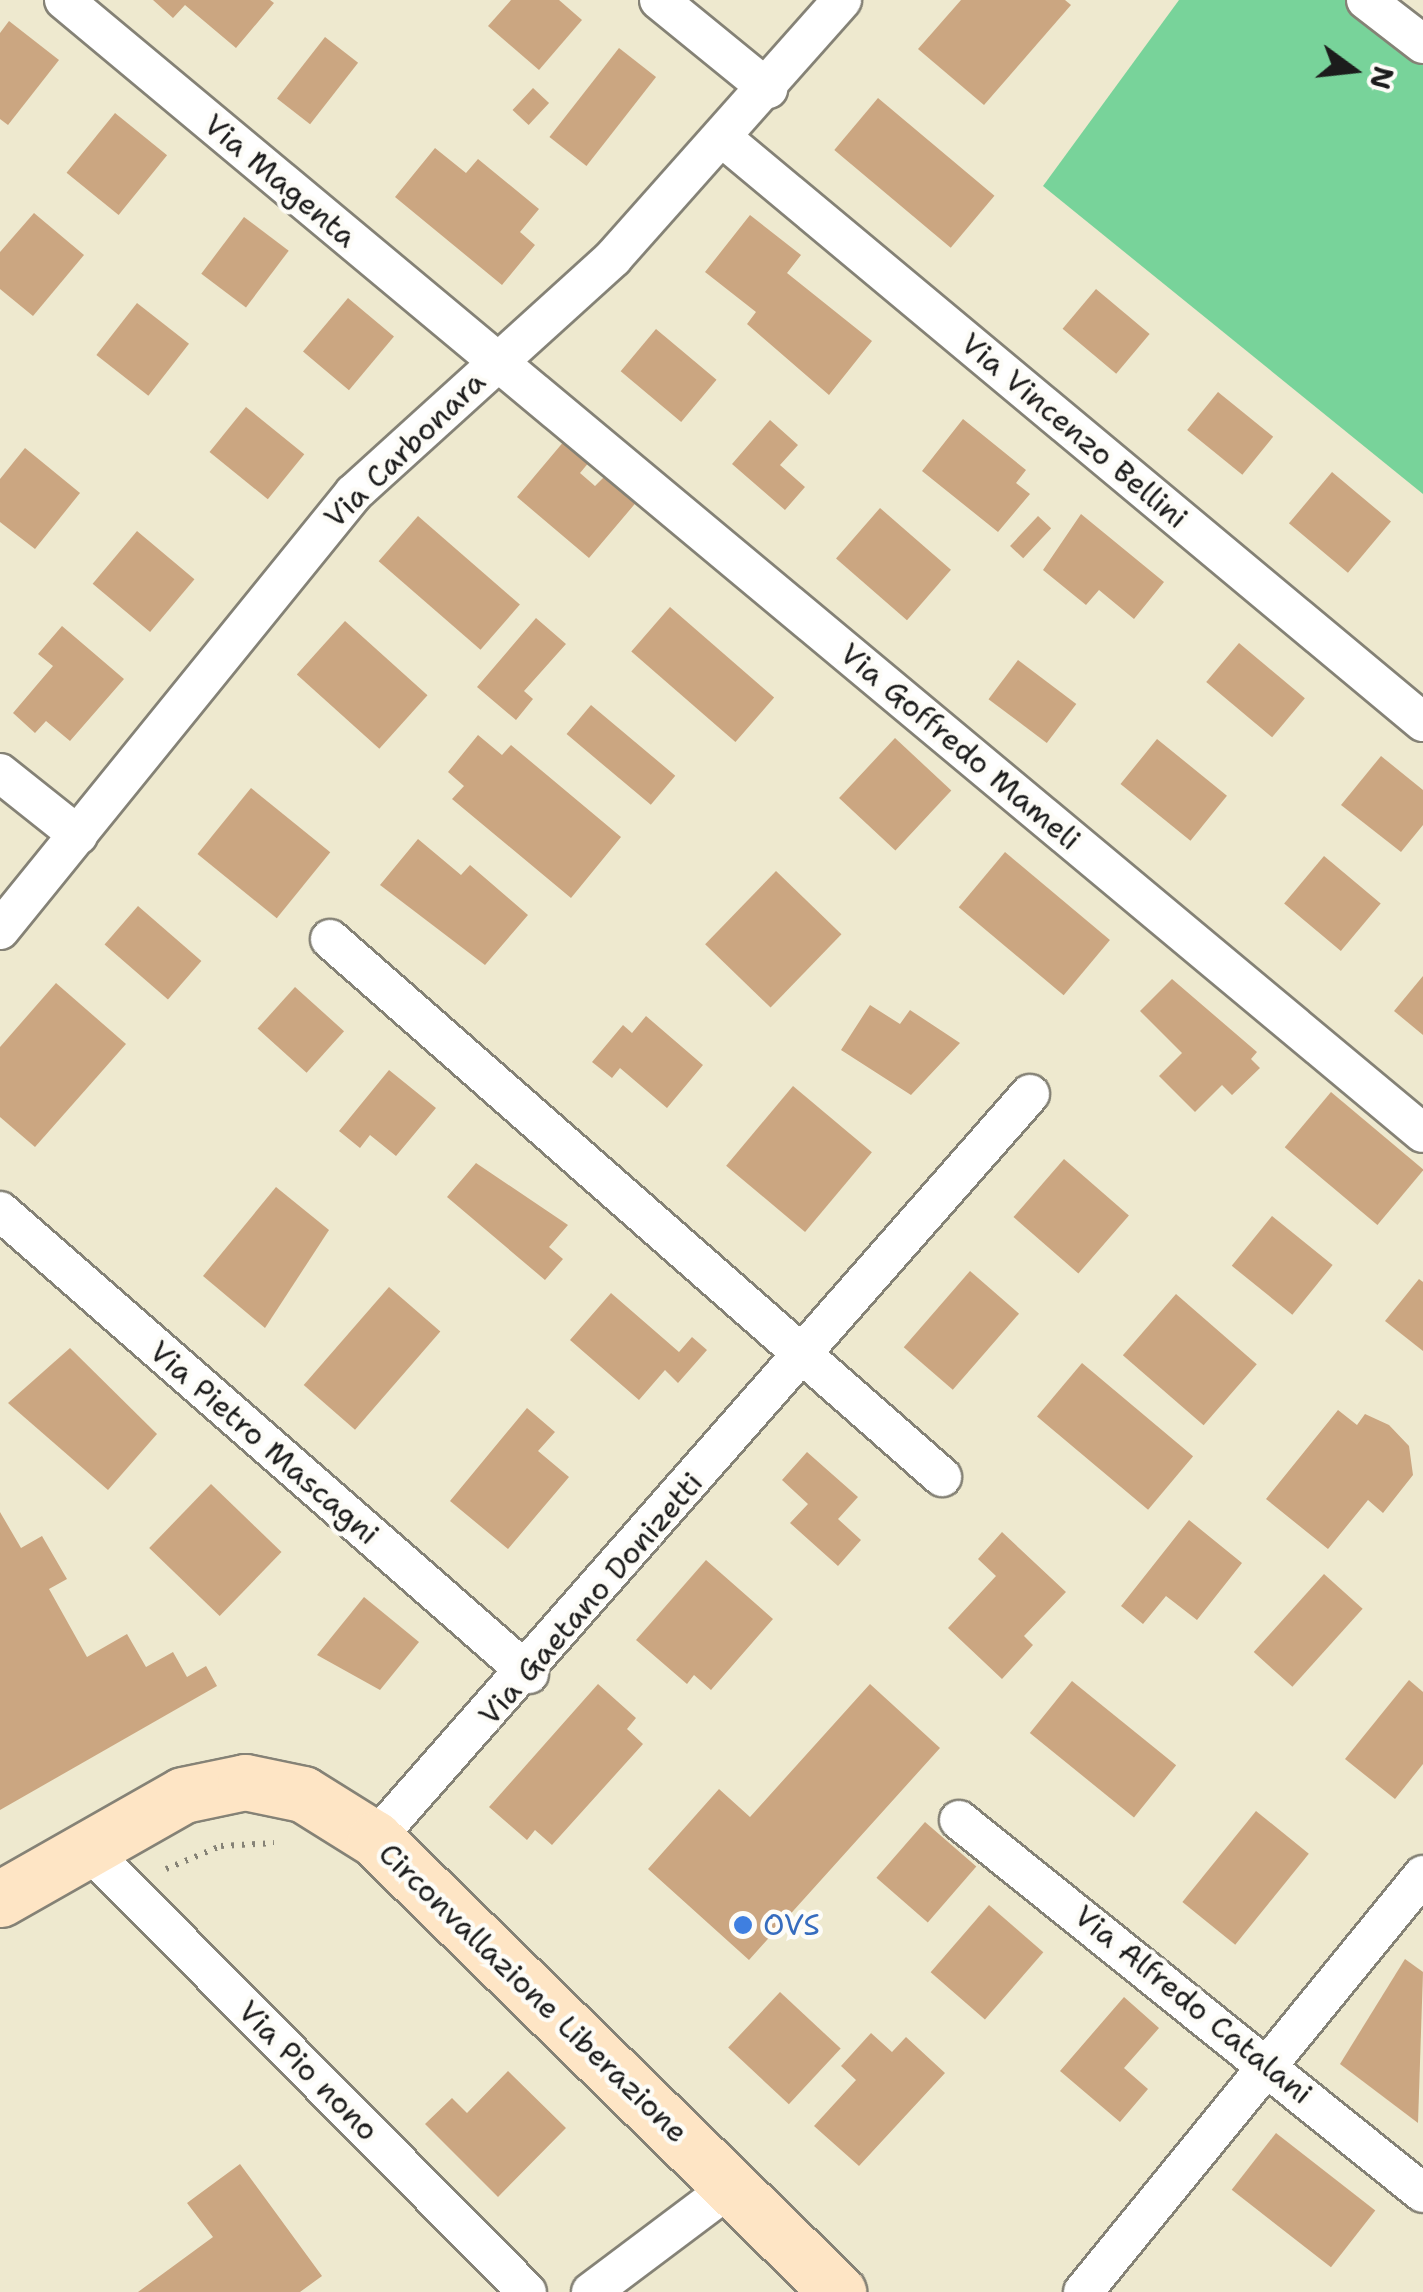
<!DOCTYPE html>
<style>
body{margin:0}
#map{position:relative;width:1423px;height:2292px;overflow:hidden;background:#eee9cf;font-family:"Shantell Sans",sans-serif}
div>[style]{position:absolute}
.green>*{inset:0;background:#78d39a}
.building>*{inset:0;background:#cba681;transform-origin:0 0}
.path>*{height:6px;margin-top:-3px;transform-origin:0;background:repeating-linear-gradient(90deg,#858276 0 2.5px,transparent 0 10.5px)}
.roads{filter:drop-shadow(2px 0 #858276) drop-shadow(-2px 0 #858276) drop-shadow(0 2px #858276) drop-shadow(0 -2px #858276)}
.street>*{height:38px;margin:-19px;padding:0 19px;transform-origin:19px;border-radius:19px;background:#fff}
.secondary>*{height:55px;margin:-27.5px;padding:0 27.5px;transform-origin:27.5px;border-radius:27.5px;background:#fee5c5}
.dots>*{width:28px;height:28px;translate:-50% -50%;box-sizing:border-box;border:5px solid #fdfcf7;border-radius:50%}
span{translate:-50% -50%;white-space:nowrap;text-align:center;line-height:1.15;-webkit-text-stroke:9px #fdfcf7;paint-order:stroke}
.street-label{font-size:30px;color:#1c1c1c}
.shop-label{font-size:30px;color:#366cbe}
.left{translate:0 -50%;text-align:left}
.north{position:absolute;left:1303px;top:20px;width:100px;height:100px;-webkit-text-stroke:8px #fdfcf7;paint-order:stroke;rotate:105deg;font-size:28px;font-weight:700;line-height:40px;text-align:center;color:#1c1c1c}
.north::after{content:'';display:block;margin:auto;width:35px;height:45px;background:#1c1c1c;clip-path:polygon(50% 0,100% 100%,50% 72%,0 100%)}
</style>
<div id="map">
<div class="green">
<div style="clip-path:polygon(1179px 0,1371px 0,1423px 41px,1423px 494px,1043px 186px)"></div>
</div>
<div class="building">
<div style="clip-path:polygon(153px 0,270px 0,274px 3px,236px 48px,185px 5px,173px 18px)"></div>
<div style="clip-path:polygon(511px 0,559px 0,582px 20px,539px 70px,488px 26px)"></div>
<div style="clip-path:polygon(961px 0,1065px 0,1071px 5px,984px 105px,918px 49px)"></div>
<div style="clip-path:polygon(9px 21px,59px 60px,8px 125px,0 119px,0 33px)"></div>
<div style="left:325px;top:37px;width:42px;height:78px;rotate:38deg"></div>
<div style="left:619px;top:48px;width:47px;height:113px;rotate:38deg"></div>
<div style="left:533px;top:88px;width:22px;height:30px;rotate:43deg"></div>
<div style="left:878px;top:98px;width:152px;height:68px;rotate:40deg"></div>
<div style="left:115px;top:113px;width:67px;height:77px;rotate:39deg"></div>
<div style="clip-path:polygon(435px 148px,466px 173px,478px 159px,539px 209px,520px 232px,535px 245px,502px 285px,395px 197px)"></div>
<div style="clip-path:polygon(34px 213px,84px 255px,33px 316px,0 289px,0 252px)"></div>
<div style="clip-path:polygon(750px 215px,801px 255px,787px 273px,872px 341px,829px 395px,747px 324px,756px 312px,705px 272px)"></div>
<div style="left:244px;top:217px;width:56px;height:71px;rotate:37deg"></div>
<div style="left:1096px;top:289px;width:70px;height:52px;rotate:40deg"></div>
<div style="left:348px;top:298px;width:60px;height:70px;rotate:40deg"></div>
<div style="left:137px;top:303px;width:66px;height:66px;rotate:38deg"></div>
<div style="left:656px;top:329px;width:79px;height:55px;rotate:40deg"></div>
<div style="left:1218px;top:392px;width:71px;height:49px;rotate:39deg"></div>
<div style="left:246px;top:407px;width:75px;height:58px;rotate:39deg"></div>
<div style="clip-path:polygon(963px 419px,1026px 470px,1016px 483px,1030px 494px,998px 532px,922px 471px)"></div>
<div style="clip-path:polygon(770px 420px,798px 445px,780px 465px,805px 487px,785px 510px,732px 464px)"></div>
<div style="clip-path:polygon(565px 440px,590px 461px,580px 473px,595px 486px,608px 473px,639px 499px,589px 558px,517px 497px)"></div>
<div style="clip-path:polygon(25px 448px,80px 493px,35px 549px,0 522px,0 479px)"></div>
<div style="left:1332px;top:472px;width:77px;height:67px;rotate:40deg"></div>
<div style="left:880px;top:508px;width:94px;height:67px;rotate:41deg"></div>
<div style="clip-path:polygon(1081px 514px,1164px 582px,1134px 619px,1099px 590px,1086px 605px,1043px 570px)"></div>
<div style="left:418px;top:516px;width:135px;height:60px;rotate:41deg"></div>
<div style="left:1038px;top:516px;width:18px;height:41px;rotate:43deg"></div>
<div style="left:137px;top:531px;width:75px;height:69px;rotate:40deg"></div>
<div style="left:670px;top:607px;width:138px;height:59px;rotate:41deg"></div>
<div style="clip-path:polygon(536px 618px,566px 644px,524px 691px,533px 699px,516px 720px,477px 687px)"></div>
<div style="left:345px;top:621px;width:111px;height:72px;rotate:42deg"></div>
<div style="clip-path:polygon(62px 626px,124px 679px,70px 741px,46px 721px,35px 733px,13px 713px,53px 666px,38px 654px)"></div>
<div style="left:1239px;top:643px;width:86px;height:51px;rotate:40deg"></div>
<div style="left:1018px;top:660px;width:73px;height:49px;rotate:37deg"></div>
<div style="left:591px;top:705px;width:110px;height:38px;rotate:40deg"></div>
<div style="clip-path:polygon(478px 735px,502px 755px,511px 745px,621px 837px,571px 898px,452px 799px,464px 786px,448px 772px)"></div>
<div style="left:895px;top:738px;width:77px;height:82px;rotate:43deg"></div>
<div style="left:1157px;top:739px;width:90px;height:58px;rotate:39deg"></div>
<div style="clip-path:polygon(1381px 756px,1423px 790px,1423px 825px,1401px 852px,1341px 805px)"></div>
<div style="left:251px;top:788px;width:102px;height:85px;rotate:39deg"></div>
<div style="clip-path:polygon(418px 839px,461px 875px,470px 865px,528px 915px,485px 965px,380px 885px)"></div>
<div style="left:1005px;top:852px;width:137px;height:72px;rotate:40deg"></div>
<div style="left:1324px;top:856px;width:74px;height:62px;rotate:40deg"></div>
<div style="left:776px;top:871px;width:91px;height:102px;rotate:44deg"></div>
<div style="left:138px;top:906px;width:84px;height:51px;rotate:41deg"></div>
<div style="clip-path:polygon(1423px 976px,1423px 1035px,1394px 1011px)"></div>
<div style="clip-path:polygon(1172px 979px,1257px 1052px,1251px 1059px,1260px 1068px,1232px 1095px,1222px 1085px,1195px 1112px,1159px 1076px,1182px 1053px,1140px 1011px)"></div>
<div style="clip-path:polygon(56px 983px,126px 1044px,35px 1147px,0 1117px,0 1047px)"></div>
<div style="left:295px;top:987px;width:66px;height:56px;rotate:42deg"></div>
<div style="clip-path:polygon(870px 1005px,900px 1024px,910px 1010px,960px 1043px,911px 1095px,841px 1050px)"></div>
<div style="clip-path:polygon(646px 1016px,703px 1065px,667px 1108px,620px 1068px,612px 1078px,592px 1062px,623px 1025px,632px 1033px)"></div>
<div style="clip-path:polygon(389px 1070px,436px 1108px,396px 1156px,370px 1135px,360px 1148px,339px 1131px)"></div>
<div style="left:793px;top:1086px;width:103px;height:104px;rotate:40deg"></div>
<div style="left:1331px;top:1092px;width:121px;height:72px;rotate:40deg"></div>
<div style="left:1064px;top:1159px;width:86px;height:77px;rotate:41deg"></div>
<div style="clip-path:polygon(476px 1163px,568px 1225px,549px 1247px,563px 1259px,545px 1280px,447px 1197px)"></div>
<div style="clip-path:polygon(276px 1187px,329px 1230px,265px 1328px,203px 1276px)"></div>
<div style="left:1272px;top:1216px;width:78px;height:64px;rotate:39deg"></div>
<div style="left:970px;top:1271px;width:65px;height:101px;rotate:41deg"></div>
<div style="clip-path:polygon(1419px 1279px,1423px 1282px,1423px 1351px,1385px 1321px)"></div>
<div style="left:389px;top:1287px;width:68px;height:130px;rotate:41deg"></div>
<div style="clip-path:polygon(611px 1293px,679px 1352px,692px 1337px,707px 1350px,678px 1383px,665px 1370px,639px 1400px,570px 1340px)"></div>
<div style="left:1176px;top:1294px;width:107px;height:81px;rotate:41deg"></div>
<div style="clip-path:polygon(70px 1348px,157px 1434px,108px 1490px,8px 1403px)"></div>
<div style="left:1082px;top:1363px;width:145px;height:70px;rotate:40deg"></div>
<div style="clip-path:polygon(527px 1408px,555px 1432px,538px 1451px,569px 1477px,508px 1549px,450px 1501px)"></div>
<div style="clip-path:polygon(1338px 1410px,1357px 1425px,1365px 1414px,1389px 1425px,1409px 1446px,1413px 1475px,1383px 1513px,1368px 1500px,1328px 1549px,1266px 1499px)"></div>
<div style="clip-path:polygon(807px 1452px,858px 1497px,838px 1519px,861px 1540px,838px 1566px,790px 1523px,808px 1504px,782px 1480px)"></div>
<div style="left:211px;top:1484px;width:98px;height:89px;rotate:44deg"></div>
<div style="clip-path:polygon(0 1512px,21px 1548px,42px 1536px,67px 1579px,49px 1589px,87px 1657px,127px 1634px,146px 1667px,173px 1652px,187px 1677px,206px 1666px,217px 1686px,0 1810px)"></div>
<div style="clip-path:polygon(1189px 1520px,1242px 1563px,1197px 1620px,1166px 1596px,1143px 1624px,1121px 1606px)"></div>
<div style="clip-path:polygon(1002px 1532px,1066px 1592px,1024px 1636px,1033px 1645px,1002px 1679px,948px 1628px,996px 1576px,978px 1559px)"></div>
<div style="clip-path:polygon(706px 1560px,773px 1619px,711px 1690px,694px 1675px,687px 1684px,636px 1640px)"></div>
<div style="left:1324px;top:1574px;width:52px;height:105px;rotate:42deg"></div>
<div style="clip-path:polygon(364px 1597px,419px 1642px,380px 1690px,317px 1655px)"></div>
<div style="clip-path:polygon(1409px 1680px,1423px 1692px,1423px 1764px,1395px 1799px,1345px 1759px)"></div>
<div style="left:1072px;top:1681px;width:134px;height:67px;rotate:39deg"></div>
<div style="clip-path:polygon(598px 1684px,636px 1718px,627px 1729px,643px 1744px,552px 1845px,535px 1830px,527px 1840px,489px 1807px)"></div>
<div style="clip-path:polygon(870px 1684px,940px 1748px,749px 1960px,648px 1869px,719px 1789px,750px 1817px)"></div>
<div style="left:1256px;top:1811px;width:68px;height:117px;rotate:39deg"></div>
<div style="left:925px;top:1822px;width:68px;height:74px;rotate:41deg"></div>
<div style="left:989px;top:1905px;width:72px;height:89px;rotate:41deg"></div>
<div style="clip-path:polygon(1405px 1959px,1423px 1972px,1418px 2123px,1340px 2064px)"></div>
<div style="left:780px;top:1992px;width:83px;height:76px;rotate:43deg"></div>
<div style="clip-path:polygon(1124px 1997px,1159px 2028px,1124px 2068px,1148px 2089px,1120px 2122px,1060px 2071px)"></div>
<div style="clip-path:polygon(871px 2033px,892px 2052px,906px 2037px,945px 2073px,859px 2166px,814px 2126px,856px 2080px,841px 2066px)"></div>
<div style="clip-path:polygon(508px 2071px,566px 2128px,498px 2197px,425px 2124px,452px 2098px,467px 2113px)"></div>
<div style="left:1276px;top:2133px;width:126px;height:72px;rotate:38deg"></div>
<div style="clip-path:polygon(240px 2164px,322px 2276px,300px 2292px,138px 2292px,213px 2237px,187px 2203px)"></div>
</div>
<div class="path">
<div style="left:166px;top:1869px;width:60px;rotate:-22.7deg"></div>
<div style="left:221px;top:1846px;width:53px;rotate:-3.2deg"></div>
</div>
<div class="roads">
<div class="street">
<div style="left:64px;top:0;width:1769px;rotate:39.82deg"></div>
<div style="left:659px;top:0;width:141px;rotate:39.2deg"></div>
<div style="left:1366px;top:0;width:72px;rotate:37.7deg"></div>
<div style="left:725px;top:140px;width:909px;rotate:39.82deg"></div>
<div style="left:0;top:773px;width:100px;rotate:38.5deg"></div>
<div style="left:0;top:930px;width:562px;rotate:-50.99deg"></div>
<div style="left:354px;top:493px;width:350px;rotate:-42.2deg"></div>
<div style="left:613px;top:258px;width:345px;rotate:-48.4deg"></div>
<div style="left:330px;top:939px;width:815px;rotate:41.32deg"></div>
<div style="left:0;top:1211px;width:703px;rotate:41.19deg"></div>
<div style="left:959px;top:1820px;width:595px;rotate:38.8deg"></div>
<div style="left:375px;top:1839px;width:992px;rotate:-48.68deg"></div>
<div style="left:89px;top:1850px;width:622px;rotate:45.26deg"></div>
<div style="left:591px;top:2292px;width:175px;rotate:-36.9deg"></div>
<div style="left:1083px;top:2292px;width:538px;rotate:-50.81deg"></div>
</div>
<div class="secondary">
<div style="left:0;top:1899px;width:210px;rotate:-29.6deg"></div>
<div style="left:183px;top:1795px;width:63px;rotate:-11.8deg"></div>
<div style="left:245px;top:1782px;width:59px;rotate:11.7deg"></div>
<div style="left:303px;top:1794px;width:85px;rotate:32deg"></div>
<div style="left:375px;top:1839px;width:648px;rotate:44.37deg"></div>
</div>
</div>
<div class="dots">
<div style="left:743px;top:1925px;background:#3f7fe0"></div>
</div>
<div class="street-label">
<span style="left:280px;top:181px;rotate:40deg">Via Magenta</span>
<span style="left:1074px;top:431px;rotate:40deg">Via Vincenzo Bellini</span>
<span style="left:405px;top:450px;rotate:-44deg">Via Carbonara</span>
<span style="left:960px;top:747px;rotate:40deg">Via Goffredo Mameli</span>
<span style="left:264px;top:1443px;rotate:41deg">Via Pietro Mascagni</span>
<span style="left:591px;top:1599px;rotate:-49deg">Via Gaetano Donizetti</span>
<span style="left:533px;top:1993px;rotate:44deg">Circonvallazione Liberazione</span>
<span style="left:1193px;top:2005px;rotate:39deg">Via Alfredo Catalani</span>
<span style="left:308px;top:2071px;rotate:45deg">Via Pio nono</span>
</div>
<div class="shop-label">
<span class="left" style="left:763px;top:1925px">OVS</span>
</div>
<div class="north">N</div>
</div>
